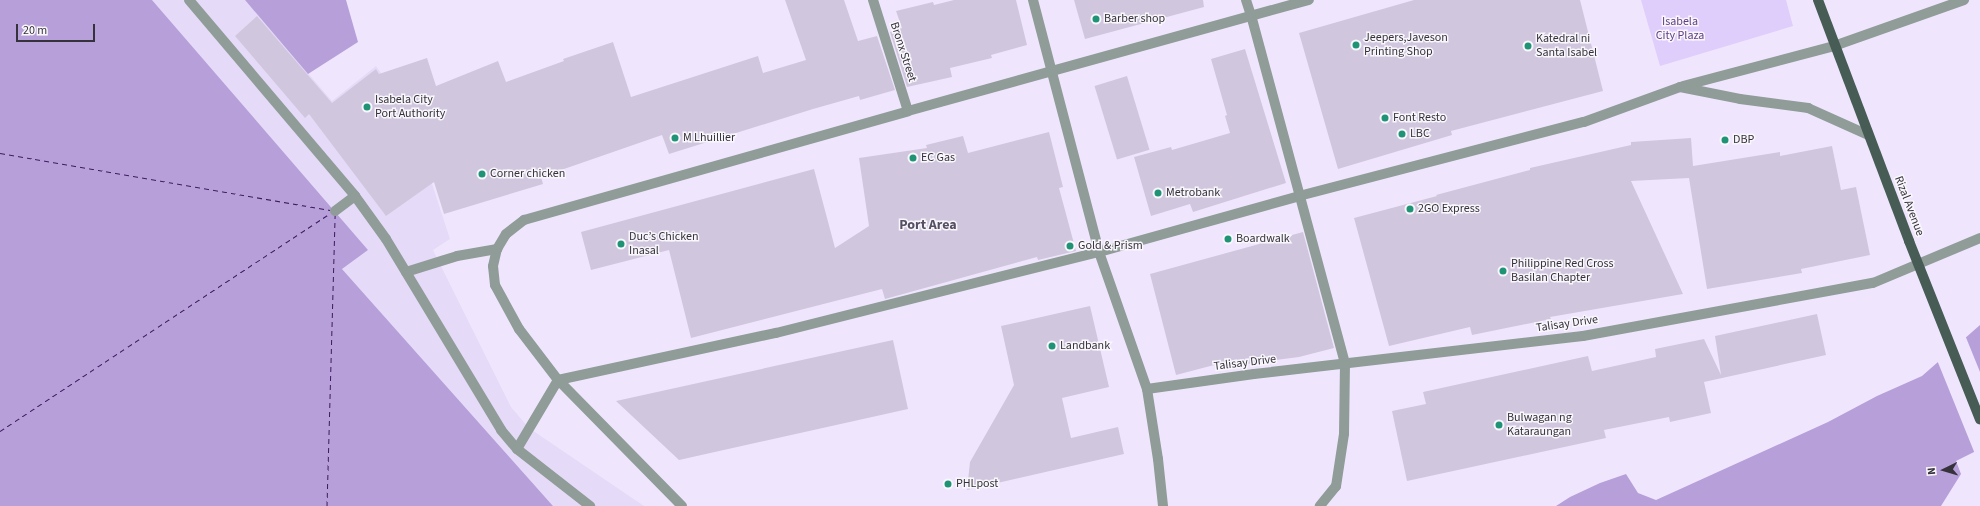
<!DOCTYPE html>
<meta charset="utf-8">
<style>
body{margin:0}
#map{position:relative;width:1980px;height:506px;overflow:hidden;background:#efe6fe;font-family:"Source Sans 3",sans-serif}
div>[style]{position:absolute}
.built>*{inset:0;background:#e5daf8}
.green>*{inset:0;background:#dfcdfb}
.water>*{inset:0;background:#b79fd9}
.pier>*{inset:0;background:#efe6fe}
.ferry>*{height:1px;margin-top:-0.5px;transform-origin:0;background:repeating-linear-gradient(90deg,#3b195d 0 5px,transparent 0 9px)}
.building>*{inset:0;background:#d0c7df;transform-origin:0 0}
.service>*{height:10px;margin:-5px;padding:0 5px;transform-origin:5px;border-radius:5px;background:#909c98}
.minor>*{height:10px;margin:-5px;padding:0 5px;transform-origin:5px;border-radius:5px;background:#909c98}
.tertiary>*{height:10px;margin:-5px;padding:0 5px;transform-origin:5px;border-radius:5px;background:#909c98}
.primary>*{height:10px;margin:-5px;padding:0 5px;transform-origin:5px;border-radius:5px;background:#465c54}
.dots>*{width:11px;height:11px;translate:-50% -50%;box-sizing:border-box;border:2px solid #f9f7fc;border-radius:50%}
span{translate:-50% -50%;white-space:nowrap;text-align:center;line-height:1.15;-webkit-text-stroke:3px #f9f7fc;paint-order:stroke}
.poi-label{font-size:12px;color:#36323c}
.left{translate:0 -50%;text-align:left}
.park-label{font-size:12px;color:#614087}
.street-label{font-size:12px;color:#36323c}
.quarter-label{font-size:14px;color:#574f63;font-weight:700}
.north{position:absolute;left:1924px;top:450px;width:40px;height:40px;-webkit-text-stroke:3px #f9f7fc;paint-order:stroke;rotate:265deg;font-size:11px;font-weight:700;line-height:16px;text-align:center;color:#36323c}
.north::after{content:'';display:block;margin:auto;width:14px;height:18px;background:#36323c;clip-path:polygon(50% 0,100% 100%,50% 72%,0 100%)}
.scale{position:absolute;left:16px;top:24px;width:79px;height:18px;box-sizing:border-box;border:2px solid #36323c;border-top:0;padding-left:5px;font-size:12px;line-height:14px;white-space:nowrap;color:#36323c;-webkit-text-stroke:3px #f9f7fc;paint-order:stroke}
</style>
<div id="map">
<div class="built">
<div style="clip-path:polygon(152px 0,245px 0,332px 101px,376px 66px,408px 110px,450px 239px,433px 250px,511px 407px,529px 428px,644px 506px,553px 506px,342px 269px,368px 250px)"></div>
</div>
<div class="green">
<div style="clip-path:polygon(1641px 0,1786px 0,1793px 26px,1660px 66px)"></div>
</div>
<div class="water">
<div style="clip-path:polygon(0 0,152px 0,368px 250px,342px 269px,553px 506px,0 506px)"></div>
<div style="clip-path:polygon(245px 0,346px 0,358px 42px,308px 74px)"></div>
<div style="clip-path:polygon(1980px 325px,1980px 449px,1956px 461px,1961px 474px,1941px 506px,1556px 506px,1570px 497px,1600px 483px,1626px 474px,1638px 493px,1656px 500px,1828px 422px,1877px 396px,1922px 376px)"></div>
</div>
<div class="pier">
<div style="clip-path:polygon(1965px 335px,1980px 372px,1980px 452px,1975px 454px,1937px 360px)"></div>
</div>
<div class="ferry">
<div style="left:0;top:153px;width:335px;rotate:9.8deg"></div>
<div style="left:0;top:431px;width:396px;rotate:-33.4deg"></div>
<div style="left:327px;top:506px;width:291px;rotate:-88.4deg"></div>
</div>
<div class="building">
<div style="clip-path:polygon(785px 0,844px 0,858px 41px,877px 36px,895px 90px,860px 100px,859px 96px,813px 109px,669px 154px,662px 135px,541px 177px,543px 184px,444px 214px,434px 182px,386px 216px,309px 114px,305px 118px,235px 36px,257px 16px,332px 103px,376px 69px,379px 74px,427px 58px,436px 86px,498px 61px,506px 82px,564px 61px,563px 59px,613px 42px,631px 97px,758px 56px,763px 73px,806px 60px)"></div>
<div style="clip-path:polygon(954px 0,1016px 0,1027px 45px,991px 55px,992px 58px,950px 68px,952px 77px,907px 87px,890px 32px,902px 28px,896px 11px,933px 2px,934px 5px)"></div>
<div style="clip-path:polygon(1074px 0,1203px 0,1204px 7px,1085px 39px)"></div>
<div style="clip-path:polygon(1414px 0,1580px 0,1603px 91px,1451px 131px,1452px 135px,1338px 169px,1299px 33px)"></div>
<div style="clip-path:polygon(1245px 49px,1286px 183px,1193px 212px,1190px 204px,1151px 216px,1134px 157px,1171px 147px,1172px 150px,1230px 133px,1225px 116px,1227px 115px,1211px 59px)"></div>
<div style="left:1127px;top:76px;width:77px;height:34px;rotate:73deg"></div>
<div style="clip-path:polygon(1049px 132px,1063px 187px,1059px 188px,1076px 251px,1038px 260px,1037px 257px,885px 299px,882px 289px,691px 338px,669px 250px,591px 270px,581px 232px,814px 169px,835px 248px,869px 226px,859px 158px,927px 148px,926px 145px,963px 136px,968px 153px)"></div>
<div style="clip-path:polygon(1691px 138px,1693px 166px,1780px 152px,1780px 156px,1832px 146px,1841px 190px,1856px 187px,1870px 255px,1801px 269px,1802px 273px,1707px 289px,1689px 178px,1631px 181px,1683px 294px,1550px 317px,1551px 319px,1472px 335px,1470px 327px,1389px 346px,1354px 218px,1437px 196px,1436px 195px,1530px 170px,1530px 168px,1631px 145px,1631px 142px)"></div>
<div style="clip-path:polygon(1303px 232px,1334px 348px,1299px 357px,1239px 365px,1237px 359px,1176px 375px,1150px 274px)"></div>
<div style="clip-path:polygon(1090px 306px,1109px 387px,1062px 398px,1071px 438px,1118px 427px,1124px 454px,967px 490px,970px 462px,1014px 385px,1001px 326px)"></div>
<div style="clip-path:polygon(1817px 314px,1826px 355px,1704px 382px,1711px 413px,1670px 422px,1669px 417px,1604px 430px,1606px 438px,1407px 481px,1392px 411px,1426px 404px,1423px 392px,1588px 356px,1592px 371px,1656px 357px,1655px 349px,1704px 339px,1721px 375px,1715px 336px)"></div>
<div style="clip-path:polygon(893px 340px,908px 409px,679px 460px,616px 401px)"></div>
</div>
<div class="service">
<div style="left:189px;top:0;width:257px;rotate:49.7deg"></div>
<div style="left:355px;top:196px;width:53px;rotate:54.2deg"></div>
<div style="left:386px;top:239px;width:223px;rotate:58.9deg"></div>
<div style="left:501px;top:430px;width:25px;rotate:50deg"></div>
<div style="left:517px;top:449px;width:93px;rotate:38deg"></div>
<div style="left:335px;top:211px;width:25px;rotate:-37deg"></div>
<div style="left:406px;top:272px;width:53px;rotate:-17.4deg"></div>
<div style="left:457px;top:256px;width:41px;rotate:-9.9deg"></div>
<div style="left:517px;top:449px;width:80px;rotate:-59.3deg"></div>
</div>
<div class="minor">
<div style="left:1033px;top:0;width:260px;rotate:75.3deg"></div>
<div style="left:1099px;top:252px;width:145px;rotate:70.7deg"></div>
<div style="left:1147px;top:389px;width:71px;rotate:81.1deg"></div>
<div style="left:1158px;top:459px;width:47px;rotate:83.9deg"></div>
<div style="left:1251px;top:15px;width:360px;rotate:74.9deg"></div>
<div style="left:1345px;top:363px;width:71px;rotate:90.8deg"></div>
<div style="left:1344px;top:434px;width:53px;rotate:98.7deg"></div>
<div style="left:1336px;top:486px;width:26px;rotate:129deg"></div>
<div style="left:1683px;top:86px;width:156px;rotate:-14.8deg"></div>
<div style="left:1834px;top:46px;width:138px;rotate:-19.5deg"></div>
<div style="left:558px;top:380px;width:223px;rotate:-12.2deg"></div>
<div style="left:776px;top:333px;width:333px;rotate:-14.1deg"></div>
<div style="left:1099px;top:252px;width:208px;rotate:-15.6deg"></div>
<div style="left:1299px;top:196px;width:294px;rotate:-14.6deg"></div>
<div style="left:1584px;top:122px;width:102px;rotate:-20deg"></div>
<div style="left:1680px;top:87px;width:61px;rotate:11.3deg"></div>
<div style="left:1740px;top:99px;width:69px;rotate:7.5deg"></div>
<div style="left:1808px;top:108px;width:66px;rotate:24.2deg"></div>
<div style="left:1147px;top:389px;width:108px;rotate:-8deg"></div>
<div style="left:1254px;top:374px;width:331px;rotate:-6.6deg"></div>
<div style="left:1583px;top:336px;width:295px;rotate:-10.4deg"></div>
<div style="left:1873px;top:283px;width:116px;rotate:-22.8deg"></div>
<div style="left:682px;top:506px;width:177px;rotate:-134.5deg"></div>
<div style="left:558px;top:380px;width:64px;rotate:-127.4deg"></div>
<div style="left:519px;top:329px;width:50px;rotate:-118.6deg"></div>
<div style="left:495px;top:285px;width:19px;rotate:-96deg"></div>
<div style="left:493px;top:266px;width:17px;rotate:-77deg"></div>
<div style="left:497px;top:249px;width:17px;rotate:-59deg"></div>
<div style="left:506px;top:234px;width:23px;rotate:-38deg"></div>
<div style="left:524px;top:220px;width:399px;rotate:-15.8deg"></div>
</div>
<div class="tertiary">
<div style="left:873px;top:0;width:116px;rotate:72.5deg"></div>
<div style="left:908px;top:111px;width:416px;rotate:-15.5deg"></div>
<div style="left:1246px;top:0;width:16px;rotate:72deg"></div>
</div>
<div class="primary">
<div style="left:1818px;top:0;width:258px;rotate:69.3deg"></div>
<div style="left:1909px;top:241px;width:192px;rotate:68.3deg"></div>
</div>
<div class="dots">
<div style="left:1096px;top:19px;background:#1f9376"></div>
<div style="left:1356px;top:45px;background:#1f9376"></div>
<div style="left:1528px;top:46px;background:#1f9376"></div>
<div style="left:367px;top:107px;background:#1f9376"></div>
<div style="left:1385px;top:118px;background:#1f9376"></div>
<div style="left:1402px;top:134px;background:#1f9376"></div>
<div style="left:675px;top:138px;background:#1f9376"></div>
<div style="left:1725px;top:140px;background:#1f9376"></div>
<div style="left:913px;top:158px;background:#1f9376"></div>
<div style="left:482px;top:174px;background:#1f9376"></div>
<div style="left:1158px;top:193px;background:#1f9376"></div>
<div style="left:1410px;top:209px;background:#1f9376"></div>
<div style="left:1228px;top:239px;background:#1f9376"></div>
<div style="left:621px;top:244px;background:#1f9376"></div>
<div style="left:1070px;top:246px;background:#1f9376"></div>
<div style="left:1503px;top:271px;background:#1f9376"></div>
<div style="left:1052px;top:346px;background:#1f9376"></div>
<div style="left:1499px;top:425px;background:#1f9376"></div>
<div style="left:948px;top:484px;background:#1f9376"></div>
</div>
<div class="poi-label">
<span class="left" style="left:1104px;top:19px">Barber shop</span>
<span class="left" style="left:1364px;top:45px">Jeepers,Javeson<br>Printing Shop</span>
<span class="left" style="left:1536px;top:46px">Katedral ni<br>Santa Isabel</span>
<span class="left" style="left:375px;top:107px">Isabela City<br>Port Authority</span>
<span class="left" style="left:1393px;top:118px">Font Resto</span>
<span class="left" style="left:1410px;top:134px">LBC</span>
<span class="left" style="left:683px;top:138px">M Lhuillier</span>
<span class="left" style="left:1733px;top:140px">DBP</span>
<span class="left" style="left:921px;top:158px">EC Gas</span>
<span class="left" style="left:490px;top:174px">Corner chicken</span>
<span class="left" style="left:1166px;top:193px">Metrobank</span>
<span class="left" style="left:1418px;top:209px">2GO Express</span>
<span class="left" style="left:629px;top:244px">Duc’s Chicken<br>Inasal</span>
<span class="left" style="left:1236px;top:239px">Boardwalk</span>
<span class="left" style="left:1078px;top:246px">Gold &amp; Prism</span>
<span class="left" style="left:1511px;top:271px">Philippine Red Cross<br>Basilan Chapter</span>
<span class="left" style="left:1060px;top:346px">Landbank</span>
<span class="left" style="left:1507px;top:425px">Bulwagan ng<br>Kataraungan</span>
<span class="left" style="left:956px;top:484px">PHLpost</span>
</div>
<div class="park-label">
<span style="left:1680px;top:29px">Isabela<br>City Plaza</span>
</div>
<div class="street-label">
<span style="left:903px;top:52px;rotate:72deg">Bronx Street</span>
<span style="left:1909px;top:206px;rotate:69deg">Rizal Avenue</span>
<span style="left:1567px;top:324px;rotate:-8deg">Talisay Drive</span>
<span style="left:1245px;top:363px;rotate:-7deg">Talisay Drive</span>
</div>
<div class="quarter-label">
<span style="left:928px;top:225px">Port Area</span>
</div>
<div class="north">N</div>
<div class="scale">20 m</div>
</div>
